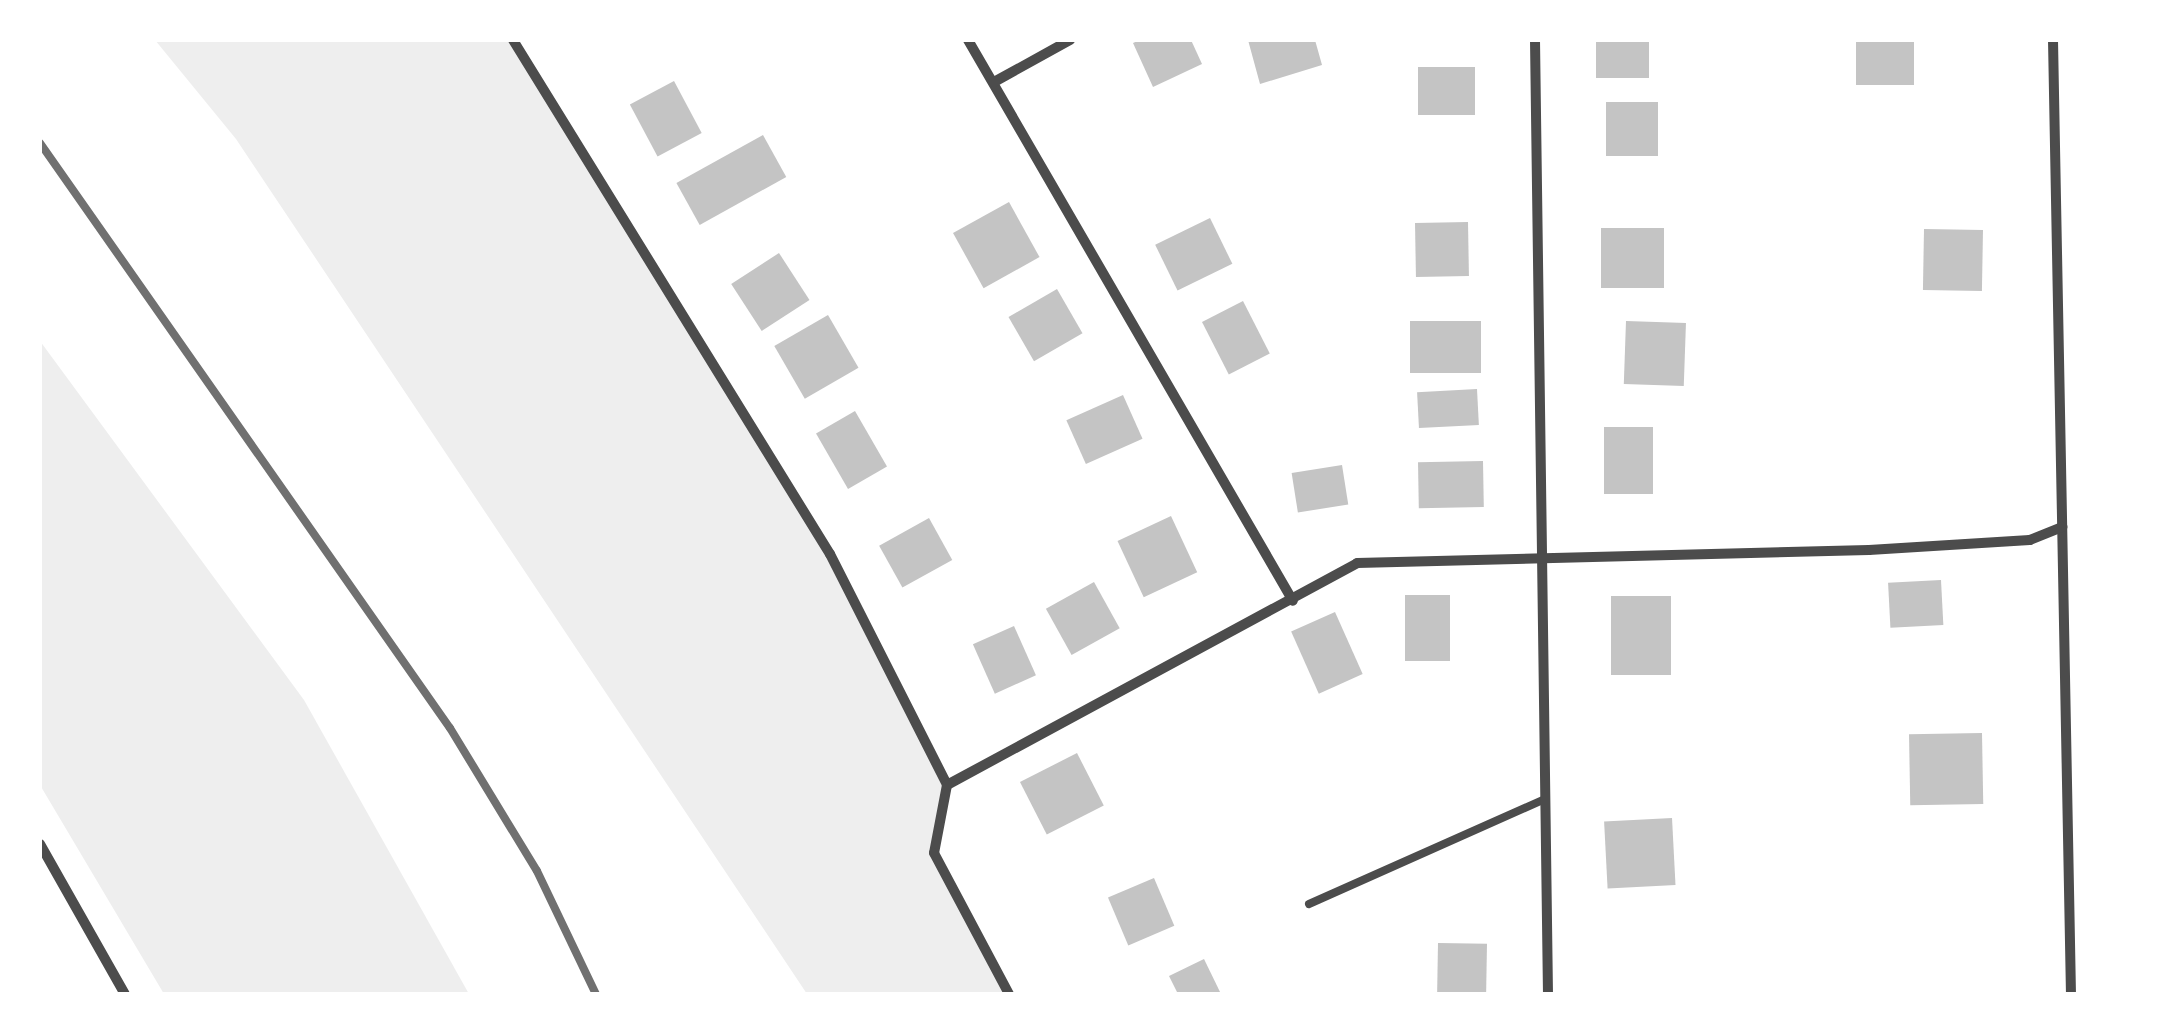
<!DOCTYPE html>
<style>
body{margin:0}
#map{position:relative;width:2173px;height:1034px;overflow:hidden;background:#fff;font-family:"Open Sans",sans-serif}
div>[style]{position:absolute}
.green>*{inset:0;background:#eee}
.building>*{inset:0;background:#c4c4c4;transform-origin:0 0}
.service>*{height:8px;margin:-4px;padding:0 4px;transform-origin:4px;border-radius:4px;background:#4c4c4c}
.minor>*{height:10px;margin:-5px;padding:0 5px;transform-origin:5px;border-radius:5px;background:#4c4c4c}
.rail>*{height:8px;margin:-4px;padding:0 4px;transform-origin:4px;border-radius:4px;background:#707070}
span{translate:-50% -50%;white-space:nowrap;text-align:center;line-height:1.15;-webkit-text-stroke:10px #fff;paint-order:stroke}
.frame{position:absolute;inset:0;border:42px solid #fff;pointer-events:none}
</style>
<div id="map">
<div class="green">
<div style="clip-path:polygon(155px 40px,513px 40px,830px 554px,947px 785px,934px 853px,1009px 994px,807px 994px,236px 139px)"></div>
<div style="clip-path:polygon(40px 341px,304px 700px,469px 994px,164px 994px,40px 785px)"></div>
</div>
<div class="building">
<div style="clip-path:polygon(1140px 40px,1191px 40px,1202px 64px,1153px 87px,1133px 43px)"></div>
<div style="clip-path:polygon(1248px 40px,1315px 40px,1322px 65px,1260px 84px)"></div>
<div style="left:1596px;top:40px;width:53px;height:38px"></div>
<div style="left:1856px;top:40px;width:58px;height:45px"></div>
<div style="left:1475px;top:67px;width:48px;height:57px;rotate:90deg"></div>
<div style="left:674px;top:81px;width:59px;height:50px;rotate:62deg"></div>
<div style="left:1658px;top:102px;width:54px;height:52px;rotate:90deg"></div>
<div style="left:763px;top:135px;width:48px;height:99px;rotate:61deg"></div>
<div style="left:1009px;top:202px;width:63px;height:64px;rotate:61deg"></div>
<div style="left:1210px;top:218px;width:51px;height:61px;rotate:64deg"></div>
<div style="left:1468px;top:222px;width:54px;height:53px;rotate:89deg"></div>
<div style="left:1601px;top:228px;width:63px;height:60px"></div>
<div style="left:1924px;top:229px;width:59px;height:61px;rotate:1deg"></div>
<div style="left:779px;top:253px;width:56px;height:57px;rotate:57deg"></div>
<div style="left:1057px;top:289px;width:51px;height:56px;rotate:60deg"></div>
<div style="left:1243px;top:301px;width:59px;height:46px;rotate:63deg"></div>
<div style="left:828px;top:315px;width:61px;height:62px;rotate:60deg"></div>
<div style="left:1410px;top:321px;width:71px;height:52px"></div>
<div style="left:1626px;top:321px;width:60px;height:63px;rotate:2deg"></div>
<div style="left:1477px;top:389px;width:36px;height:60px;rotate:87deg"></div>
<div style="left:1123px;top:395px;width:48px;height:62px;rotate:66deg"></div>
<div style="left:855px;top:411px;width:64px;height:45px;rotate:60deg"></div>
<div style="left:1604px;top:427px;width:49px;height:67px"></div>
<div style="left:1483px;top:461px;width:46px;height:65px;rotate:89deg"></div>
<div style="left:1342px;top:465px;width:40px;height:51px;rotate:81deg"></div>
<div style="left:1171px;top:516px;width:62px;height:59px;rotate:65deg"></div>
<div style="left:929px;top:518px;width:48px;height:57px;rotate:61deg"></div>
<div style="left:1941px;top:580px;width:45px;height:53px;rotate:87deg"></div>
<div style="left:1094px;top:582px;width:53px;height:55px;rotate:61deg"></div>
<div style="left:1405px;top:595px;width:45px;height:66px"></div>
<div style="left:1611px;top:596px;width:60px;height:79px"></div>
<div style="left:1335px;top:612px;width:68px;height:48px;rotate:66deg"></div>
<div style="left:1014px;top:626px;width:54px;height:45px;rotate:66deg"></div>
<div style="left:1982px;top:733px;width:71px;height:73px;rotate:89deg"></div>
<div style="left:1077px;top:753px;width:59px;height:64px;rotate:63deg"></div>
<div style="left:1672px;top:818px;width:67px;height:68px;rotate:87deg"></div>
<div style="left:1154px;top:878px;width:52px;height:50px;rotate:67deg"></div>
<div style="left:1438px;top:943px;width:49px;height:51px;rotate:1deg"></div>
<div style="clip-path:polygon(1204px 959px,1221px 994px,1178px 994px,1169px 976px)"></div>
</div>
<div class="service">
<div style="left:1309px;top:904px;width:258px;rotate:-24deg"></div>
</div>
<div class="minor">
<div style="left:513px;top:40px;width:604px;rotate:58.34deg"></div>
<div style="left:830px;top:554px;width:259px;rotate:63.1deg"></div>
<div style="left:968px;top:40px;width:648px;rotate:59.92deg"></div>
<div style="left:1535px;top:40px;width:954px;rotate:89.22deg"></div>
<div style="left:2053px;top:40px;width:954px;rotate:88.92deg"></div>
<div style="left:994px;top:82px;width:87px;rotate:-28.9deg"></div>
<div style="left:947px;top:785px;width:466px;rotate:-28.4deg"></div>
<div style="left:1357px;top:563px;width:512px;rotate:-1.45deg"></div>
<div style="left:1869px;top:550px;width:161px;rotate:-3.6deg"></div>
<div style="left:2030px;top:540px;width:35px;rotate:-22deg"></div>
<div style="left:947px;top:785px;width:69px;rotate:100.8deg"></div>
<div style="left:934px;top:853px;width:160px;rotate:62deg"></div>
<div style="left:40px;top:844px;width:172px;rotate:60.5deg"></div>
</div>
<div class="rail">
<div style="left:40px;top:143px;width:714px;rotate:54.98deg"></div>
<div style="left:450px;top:728px;width:167px;rotate:58.7deg"></div>
<div style="left:537px;top:871px;width:136px;rotate:64.4deg"></div>
</div>
<div class="frame"></div>
</div>
